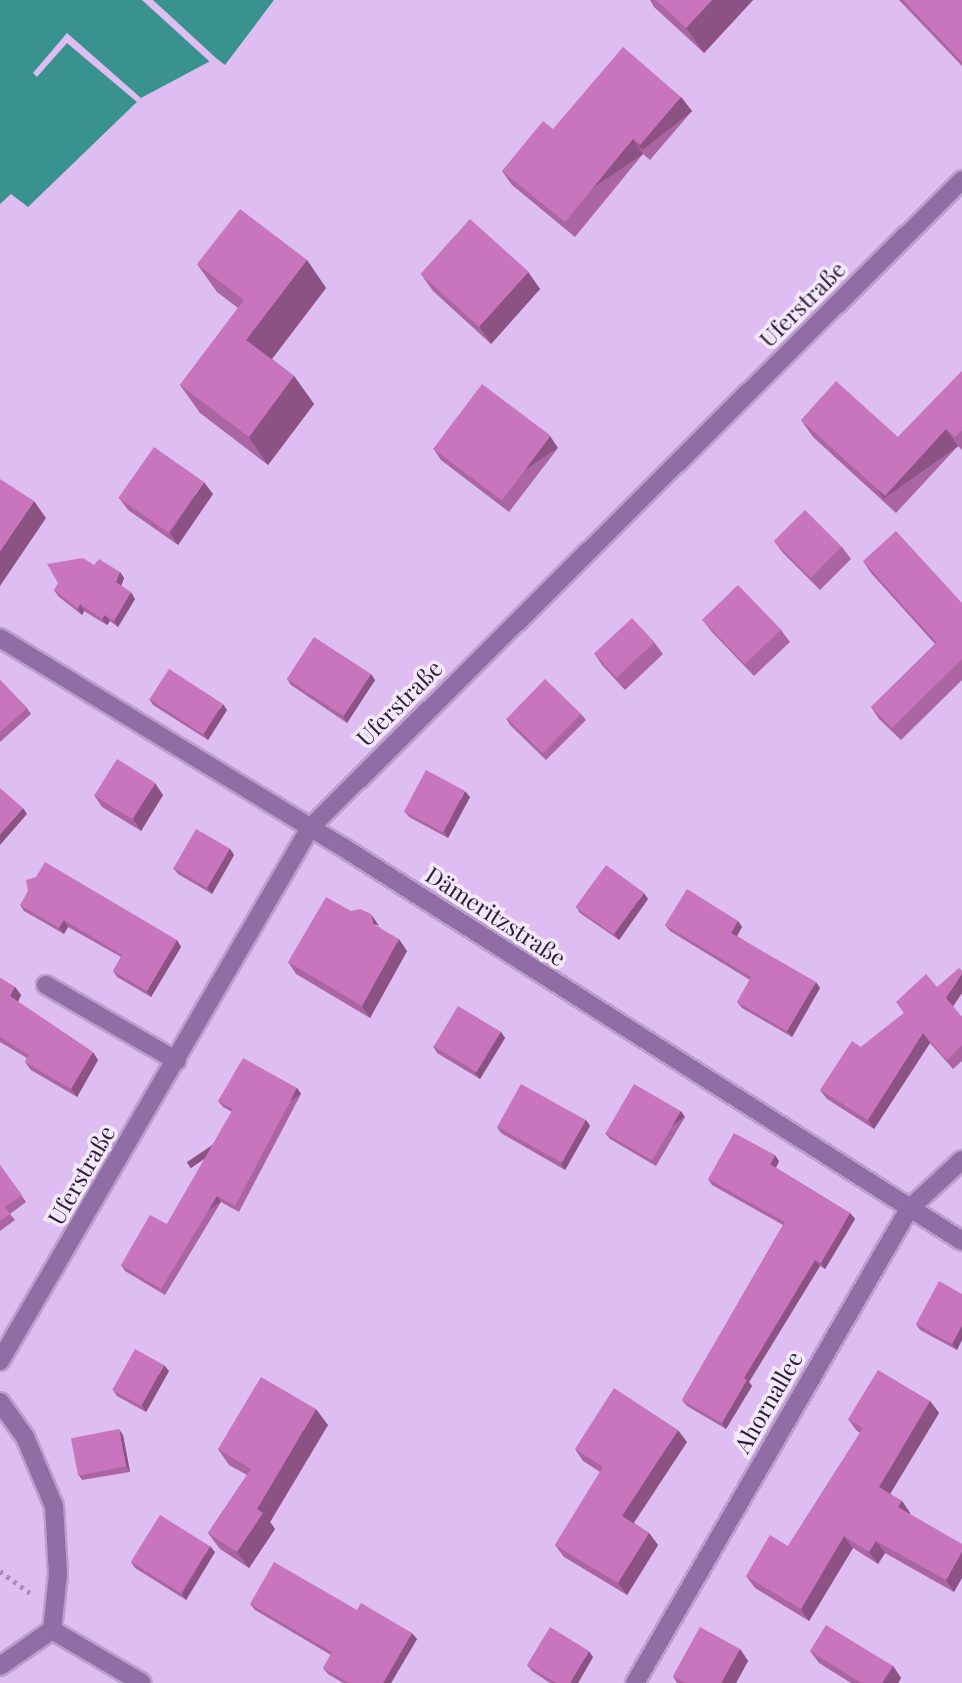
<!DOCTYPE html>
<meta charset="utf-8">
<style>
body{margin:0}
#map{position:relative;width:962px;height:1683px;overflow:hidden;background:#debef2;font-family:"Playfair Display",serif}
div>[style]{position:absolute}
.water>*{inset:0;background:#3a928f}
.pier>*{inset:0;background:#debef2}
.path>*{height:4.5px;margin-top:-2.25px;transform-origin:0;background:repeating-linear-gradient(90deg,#a68cb6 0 3.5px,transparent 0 8.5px)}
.roads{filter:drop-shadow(2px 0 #ba9ecb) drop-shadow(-2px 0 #ba9ecb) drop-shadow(0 2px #ba9ecb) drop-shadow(0 -2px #ba9ecb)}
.minor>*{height:18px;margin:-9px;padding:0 9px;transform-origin:9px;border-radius:9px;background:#906ea5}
.wall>*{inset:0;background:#ac65a3}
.shaded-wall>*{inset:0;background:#8c5284;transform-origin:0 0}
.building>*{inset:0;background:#c875bd;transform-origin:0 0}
span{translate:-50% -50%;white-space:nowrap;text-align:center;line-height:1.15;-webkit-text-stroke:7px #f4e8fd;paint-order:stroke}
.street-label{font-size:23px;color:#2a1e31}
</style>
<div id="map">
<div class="water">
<div style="clip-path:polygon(0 0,274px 0,225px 65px,216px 58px,141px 98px,28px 207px,11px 194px,0 204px)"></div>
</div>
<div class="pier">
<div style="clip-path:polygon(142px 0,153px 0,216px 58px,210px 62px)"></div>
<div style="clip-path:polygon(67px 33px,141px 98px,137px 102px,67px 43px,37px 77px,33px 73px)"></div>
</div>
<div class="path">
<div style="left:0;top:1571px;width:37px;rotate:36deg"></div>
</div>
<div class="roads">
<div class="minor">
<div style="left:0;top:638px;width:399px;rotate:31.4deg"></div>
<div style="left:341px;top:846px;width:736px;rotate:32.46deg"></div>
<div style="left:46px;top:985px;width:151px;rotate:30.1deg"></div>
<div style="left:0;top:1361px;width:617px;rotate:-59.82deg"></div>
<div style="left:310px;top:828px;width:919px;rotate:-44.82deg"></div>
<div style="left:0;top:1402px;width:43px;rotate:54.5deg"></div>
<div style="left:25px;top:1437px;width:75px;rotate:67.2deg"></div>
<div style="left:54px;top:1506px;width:68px;rotate:86.6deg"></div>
<div style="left:58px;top:1574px;width:56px;rotate:96.1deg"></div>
<div style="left:52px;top:1630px;width:63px;rotate:145.3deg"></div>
<div style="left:52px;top:1630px;width:104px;rotate:30.5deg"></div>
<div style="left:635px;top:1683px;width:547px;rotate:-59.97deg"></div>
<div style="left:909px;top:1209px;width:72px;rotate:-42.8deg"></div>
</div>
</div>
<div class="wall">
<div style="clip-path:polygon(650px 0,753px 0,704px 53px,654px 7px)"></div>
<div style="clip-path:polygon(899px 0,962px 0,962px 66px)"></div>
<div style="clip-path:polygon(681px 97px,692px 111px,650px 160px,643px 154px,575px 237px,512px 185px,502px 171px,553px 129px)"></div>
<div style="clip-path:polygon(307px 260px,326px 288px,272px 359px,294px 376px,314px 404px,268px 465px,200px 413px,180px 385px,238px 308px,217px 292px,197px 264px)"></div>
<div style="clip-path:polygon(528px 272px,540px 289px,491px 344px,433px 291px,421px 274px)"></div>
<div style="clip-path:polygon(962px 371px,962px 450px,958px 446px,896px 513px,813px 437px,801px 420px,898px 437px)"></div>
<div style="clip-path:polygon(433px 448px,558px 448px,509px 512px,441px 460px)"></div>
<div style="clip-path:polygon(213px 494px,178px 545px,128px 510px,119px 498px)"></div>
<div style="clip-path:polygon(774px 541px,842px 547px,851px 559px,820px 590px,783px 553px)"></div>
<div style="clip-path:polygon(863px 561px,962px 603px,962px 680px,901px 740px,879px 719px,871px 707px,935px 644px,871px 573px)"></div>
<div style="clip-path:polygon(94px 565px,120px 572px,124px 578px,121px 586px,135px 599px,118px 627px,110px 621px,107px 625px,84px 611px,82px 615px,58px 596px,54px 590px)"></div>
<div style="clip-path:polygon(702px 619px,781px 630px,790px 642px,754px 676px,711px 631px)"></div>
<div style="clip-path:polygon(654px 642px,663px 654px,625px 690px,602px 665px,594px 653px)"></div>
<div style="clip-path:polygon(287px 679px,375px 680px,347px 723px,291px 685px)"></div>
<div style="clip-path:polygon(0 680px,27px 708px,31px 714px,0 742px)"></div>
<div style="clip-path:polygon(149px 699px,227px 710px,208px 740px,153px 705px)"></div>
<div style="clip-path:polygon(581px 714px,586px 720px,546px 760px,510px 725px,506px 718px)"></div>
<div style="clip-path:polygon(94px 795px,163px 795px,141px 831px,102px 807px)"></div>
<div style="clip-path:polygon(470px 797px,448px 838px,409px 817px,404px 811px)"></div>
<div style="clip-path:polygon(230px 849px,234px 855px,212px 894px,178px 874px,173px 868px)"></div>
<div style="clip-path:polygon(648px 899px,619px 940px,580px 913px,576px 907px)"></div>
<div style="clip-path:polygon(20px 905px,177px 940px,181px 947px,151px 997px,117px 977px,113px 971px,121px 957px,68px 927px,64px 934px,24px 911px)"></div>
<div style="clip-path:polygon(738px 921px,742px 927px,737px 936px,820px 988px,792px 1037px,742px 1008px,737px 1002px,750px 980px,670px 931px,665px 925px)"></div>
<div style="clip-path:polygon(379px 927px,407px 951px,370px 1018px,296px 974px,288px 962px)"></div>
<div style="clip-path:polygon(0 978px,15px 987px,21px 995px,18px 1002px,98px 1060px,77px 1097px,31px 1070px,25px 1062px,27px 1058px,0 1042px)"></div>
<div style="clip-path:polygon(937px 987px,962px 993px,953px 1007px,962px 1017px,962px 1061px,953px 1069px,930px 1043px,874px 1129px,827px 1099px,820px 1090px,861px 1047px)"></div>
<div style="clip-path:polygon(501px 1032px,505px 1038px,480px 1079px,437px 1053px,433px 1046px)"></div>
<div style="clip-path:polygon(297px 1088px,301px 1094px,239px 1212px,221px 1202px,165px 1295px,125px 1271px,121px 1265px,167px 1224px,232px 1112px,223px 1107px,218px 1101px)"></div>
<div style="clip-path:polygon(685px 1117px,656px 1166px,610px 1139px,605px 1133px)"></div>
<div style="clip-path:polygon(586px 1120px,590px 1126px,565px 1170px,501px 1133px,497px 1127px)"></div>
<div style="clip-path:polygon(779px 1161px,776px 1168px,850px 1213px,855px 1219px,825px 1269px,820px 1266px,749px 1382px,752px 1386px,726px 1429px,687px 1406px,682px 1400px,783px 1225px,712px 1185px,708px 1179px)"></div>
<div style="clip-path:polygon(0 1165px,26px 1202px,10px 1214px,15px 1220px,0 1231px)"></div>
<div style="clip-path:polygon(962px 1294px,957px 1350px,920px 1330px,916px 1324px)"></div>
<div style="clip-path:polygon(169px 1371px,146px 1412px,117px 1396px,113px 1390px)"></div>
<div style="clip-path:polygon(930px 1401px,939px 1413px,890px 1494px,902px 1501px,910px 1513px,954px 1592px,885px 1553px,878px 1564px,853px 1548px,809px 1621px,755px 1588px,746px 1576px,788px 1546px,860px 1433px,857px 1431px,848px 1419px)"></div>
<div style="clip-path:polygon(328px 1425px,270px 1522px,275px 1529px,249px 1568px,220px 1549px,208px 1533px,247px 1475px,229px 1465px,218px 1449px)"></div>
<div style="clip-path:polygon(123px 1435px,130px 1472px,82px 1480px,78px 1474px)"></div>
<div style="clip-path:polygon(687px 1442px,634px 1523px,649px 1533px,658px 1545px,627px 1595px,564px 1557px,555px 1545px,600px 1472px,583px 1461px,575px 1449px)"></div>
<div style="clip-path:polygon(215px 1552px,186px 1600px,135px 1568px,131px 1562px)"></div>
<div style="clip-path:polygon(250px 1604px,357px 1610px,417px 1639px,391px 1683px,343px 1683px,328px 1674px,323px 1668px,331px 1655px,255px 1610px)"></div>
<div style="clip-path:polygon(740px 1649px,748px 1661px,736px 1683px,677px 1683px,673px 1676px)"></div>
<div style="clip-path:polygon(810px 1651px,893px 1666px,901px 1678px,898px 1683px,851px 1683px,819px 1663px)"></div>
<div style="clip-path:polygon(593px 1657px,578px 1683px,550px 1683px,532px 1671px,527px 1665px)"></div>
</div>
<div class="shaded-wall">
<div style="clip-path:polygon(712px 0,753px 0,704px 53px,686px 28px)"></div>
<div style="left:681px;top:97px;width:18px;height:63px;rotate:52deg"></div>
<div style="left:633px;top:139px;width:18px;height:107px;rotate:56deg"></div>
<div style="clip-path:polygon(307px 260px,326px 288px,265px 368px,246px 340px)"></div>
<div style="clip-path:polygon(528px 272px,540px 289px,491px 344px,479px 326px)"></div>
<div style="clip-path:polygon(294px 376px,314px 404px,268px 465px,249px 437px)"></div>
<div style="left:946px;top:429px;width:21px;height:91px;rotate:55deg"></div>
<div style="left:550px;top:436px;width:14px;height:81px;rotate:56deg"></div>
<div style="clip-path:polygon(204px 482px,213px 494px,178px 545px,170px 533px)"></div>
<div style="clip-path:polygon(34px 501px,46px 518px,0 586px,0 551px)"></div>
<div style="clip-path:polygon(120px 572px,124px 578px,120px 589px,116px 582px)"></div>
<div style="clip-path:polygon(131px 592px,135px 599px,118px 627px,114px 621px)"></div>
<div style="clip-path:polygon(80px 604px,84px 611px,82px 615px,78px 609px)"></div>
<div style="clip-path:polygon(105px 615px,110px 621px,107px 625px,102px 619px)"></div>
<div style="clip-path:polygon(371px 674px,375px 680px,347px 723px,343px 716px)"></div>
<div style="clip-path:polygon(223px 704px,227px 710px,208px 740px,204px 734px)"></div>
<div style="clip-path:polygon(155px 783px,163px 795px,141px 831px,133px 819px)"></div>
<div style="clip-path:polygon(465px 791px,470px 797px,448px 838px,444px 832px)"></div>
<div style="clip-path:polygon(23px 808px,27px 814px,0 845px,0 834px)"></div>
<div style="clip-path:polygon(230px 849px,234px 855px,212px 894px,207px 888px)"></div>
<div style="clip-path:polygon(644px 893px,648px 899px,619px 940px,614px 934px)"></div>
<div style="clip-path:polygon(371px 914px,379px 926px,373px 924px)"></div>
<div style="clip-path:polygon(64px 920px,68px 927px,64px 934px,59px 928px)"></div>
<div style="clip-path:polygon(738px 921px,742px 927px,735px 939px,731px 933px)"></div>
<div style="clip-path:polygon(399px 939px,407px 951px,370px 1018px,362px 1006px)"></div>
<div style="clip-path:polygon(177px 940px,181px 947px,151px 997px,147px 991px)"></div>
<div style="clip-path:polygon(962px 973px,962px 993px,952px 1007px,946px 998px)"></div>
<div style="clip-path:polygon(816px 982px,820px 988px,792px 1037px,787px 1031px)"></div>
<div style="clip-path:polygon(15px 987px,21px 995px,16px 1005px,10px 996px)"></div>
<div style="clip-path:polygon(501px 1032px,505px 1038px,480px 1079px,475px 1073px)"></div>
<div style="clip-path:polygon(923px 1033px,930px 1043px,874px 1129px,868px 1120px)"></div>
<div style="clip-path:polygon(93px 1052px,98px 1060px,77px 1097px,71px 1089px)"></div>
<div style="left:297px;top:1088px;width:7px;height:133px;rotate:56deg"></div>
<div style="left:681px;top:1111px;width:7px;height:57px;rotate:56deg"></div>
<div style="clip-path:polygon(586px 1120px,590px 1126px,565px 1170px,561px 1163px)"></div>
<div style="clip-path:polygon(775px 1155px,779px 1161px,774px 1171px,770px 1164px)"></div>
<div style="left:217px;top:1196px;width:7px;height:109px;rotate:56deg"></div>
<div style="clip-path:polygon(850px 1213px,855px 1219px,825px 1269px,821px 1263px)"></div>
<div style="clip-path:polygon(815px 1260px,820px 1266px,749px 1382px,752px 1386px,726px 1429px,722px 1423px,744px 1378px)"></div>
<div style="clip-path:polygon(962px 1325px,962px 1340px,957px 1350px,952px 1344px)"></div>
<div style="clip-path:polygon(164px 1365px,169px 1371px,146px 1412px,142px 1405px)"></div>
<div style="clip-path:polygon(930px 1401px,939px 1413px,887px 1499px,879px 1487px)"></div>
<div style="clip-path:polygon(316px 1409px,328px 1425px,270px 1522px,275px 1529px,249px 1568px,237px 1552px,257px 1509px)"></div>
<div style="clip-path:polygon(119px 1429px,123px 1435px,130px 1472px,126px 1466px)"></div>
<div style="clip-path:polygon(678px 1430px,687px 1442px,630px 1528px,622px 1516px)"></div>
<div style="clip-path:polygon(902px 1501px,910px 1513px,906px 1519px,898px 1507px)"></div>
<div style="clip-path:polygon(649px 1533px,658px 1545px,627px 1595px,618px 1583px)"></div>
<div style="clip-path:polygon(844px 1536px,853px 1548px,809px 1621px,801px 1609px)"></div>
<div style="clip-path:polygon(876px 1541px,885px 1553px,878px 1564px,869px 1552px)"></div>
<div style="clip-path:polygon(210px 1546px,215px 1552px,186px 1600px,182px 1594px)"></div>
<div style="clip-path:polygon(962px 1551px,962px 1578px,954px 1592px,946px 1580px)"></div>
<div style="clip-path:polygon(412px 1633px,417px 1639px,391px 1683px,383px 1683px)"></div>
<div style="clip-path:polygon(740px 1649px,748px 1661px,736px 1683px,721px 1683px)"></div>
<div style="clip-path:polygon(589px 1651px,593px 1657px,578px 1683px,570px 1683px)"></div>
<div style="clip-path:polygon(893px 1666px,901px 1678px,898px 1683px,882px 1683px)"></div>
</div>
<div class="building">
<div style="clip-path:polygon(656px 0,712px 0,686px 28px)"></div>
<div style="clip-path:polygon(903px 0,962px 0,962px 62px)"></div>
<div style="clip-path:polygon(623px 47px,681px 97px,640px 145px,633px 139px,565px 222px,502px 171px,543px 121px,553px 129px)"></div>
<div style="clip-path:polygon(240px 209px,307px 260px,246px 340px,294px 376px,249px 437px,180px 385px,244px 300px,197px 264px)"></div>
<div style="left:470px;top:219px;width:79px;height:74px;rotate:42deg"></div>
<div style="clip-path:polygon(962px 371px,962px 430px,955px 437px,946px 429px,885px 496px,801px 420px,836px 381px,898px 437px)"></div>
<div style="left:482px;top:384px;width:86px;height:81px;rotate:37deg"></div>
<div style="left:154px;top:447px;width:61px;height:62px;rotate:35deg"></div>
<div style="clip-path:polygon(0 479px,34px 501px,0 551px)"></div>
<div style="left:805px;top:510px;width:52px;height:44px;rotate:45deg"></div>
<div style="clip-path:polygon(896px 531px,962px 603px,962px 659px,892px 728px,871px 707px,937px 643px,863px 561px)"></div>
<div style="clip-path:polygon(83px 558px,94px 565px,99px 559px,120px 572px,116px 582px,131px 592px,114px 621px,105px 615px,102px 619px,80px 604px,78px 609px,54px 590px,58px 583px,47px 564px)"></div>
<div style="left:738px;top:585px;width:62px;height:50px;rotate:46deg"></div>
<div style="left:632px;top:618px;width:33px;height:52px;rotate:47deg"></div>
<div style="left:314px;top:637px;width:68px;height:50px;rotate:33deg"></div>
<div style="left:169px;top:669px;width:64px;height:36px;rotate:33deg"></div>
<div style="left:545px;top:679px;width:50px;height:55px;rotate:44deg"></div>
<div style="clip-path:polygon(0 680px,27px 708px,0 732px)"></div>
<div style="left:117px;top:759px;width:45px;height:43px;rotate:32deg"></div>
<div style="left:426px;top:770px;width:44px;height:47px;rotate:28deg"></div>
<div style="clip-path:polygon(0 788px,23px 808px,0 834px)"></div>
<div style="left:196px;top:829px;width:39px;height:45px;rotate:30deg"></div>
<div style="clip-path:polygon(45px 862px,177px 940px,147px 991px,113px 971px,122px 955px,64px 920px,59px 928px,20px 905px,28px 891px,26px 880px,36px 877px)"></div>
<div style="left:606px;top:865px;width:47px;height:52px;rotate:36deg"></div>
<div style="clip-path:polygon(687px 889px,738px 921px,731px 933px,816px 982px,787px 1031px,737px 1002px,751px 977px,665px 925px)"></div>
<div style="clip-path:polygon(326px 897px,351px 911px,360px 909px,371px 914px,373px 924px,399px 939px,362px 1006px,288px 962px)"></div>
<div style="clip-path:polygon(959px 968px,962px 971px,962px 973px,946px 998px,962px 1017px,962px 1045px,947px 1060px,923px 1033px,868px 1120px,820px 1090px,852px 1041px,861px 1047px,904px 1013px,896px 1002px,926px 974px,937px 987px)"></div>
<div style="clip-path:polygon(0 978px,15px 987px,10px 996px,93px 1052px,71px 1089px,25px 1062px,29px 1055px,0 1037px)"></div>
<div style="left:458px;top:1006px;width:50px;height:47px;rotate:31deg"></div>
<div style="clip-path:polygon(243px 1058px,297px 1088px,235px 1206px,217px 1196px,161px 1289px,121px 1265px,150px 1215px,167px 1224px,233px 1109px,218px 1101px)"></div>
<div style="left:521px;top:1084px;width:74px;height:49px;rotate:29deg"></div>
<div style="left:634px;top:1084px;width:54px;height:57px;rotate:30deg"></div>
<div style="clip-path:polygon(734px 1133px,775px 1155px,770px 1164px,850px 1213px,821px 1263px,815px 1260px,744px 1378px,747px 1380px,722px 1423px,682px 1400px,785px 1222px,708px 1179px)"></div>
<div style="clip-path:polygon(0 1165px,22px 1195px,5px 1207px,10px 1214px,0 1221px)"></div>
<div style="clip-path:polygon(939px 1281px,962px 1294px,962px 1325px,952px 1344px,916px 1324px)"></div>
<div style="left:135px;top:1349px;width:33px;height:47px;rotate:29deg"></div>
<div style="clip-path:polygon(878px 1370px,930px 1401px,879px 1487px,902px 1501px,898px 1507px,962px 1544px,962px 1551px,946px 1580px,876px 1541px,869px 1552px,844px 1536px,801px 1609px,746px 1576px,770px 1535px,788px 1546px,863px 1428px,848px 1419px)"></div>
<div style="clip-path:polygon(261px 1377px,316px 1409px,257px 1509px,263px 1513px,237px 1552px,208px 1533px,251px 1469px,218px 1449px)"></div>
<div style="clip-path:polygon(614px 1388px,678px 1430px,622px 1516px,649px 1533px,618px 1583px,555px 1545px,603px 1467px,575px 1449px)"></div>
<div style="left:119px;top:1429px;width:38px;height:49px;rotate:79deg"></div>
<div style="left:160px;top:1515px;width:59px;height:55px;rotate:32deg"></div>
<div style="clip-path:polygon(274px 1562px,357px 1610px,361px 1603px,412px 1633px,383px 1683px,349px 1683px,323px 1668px,332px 1652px,250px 1604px)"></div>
<div style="clip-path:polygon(826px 1625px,893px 1666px,882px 1683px,862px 1683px,810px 1651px)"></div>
<div style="clip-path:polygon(550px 1627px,589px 1651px,570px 1683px,556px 1683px,527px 1665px)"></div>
<div style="clip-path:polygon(700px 1627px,740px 1649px,721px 1683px,685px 1683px,673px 1676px)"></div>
</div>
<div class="street-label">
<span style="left:802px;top:304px;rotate:-45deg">Uferstraße</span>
<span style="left:399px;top:703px;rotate:-45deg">Uferstraße</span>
<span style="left:496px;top:916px;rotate:33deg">Dämeritzstraße</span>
<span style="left:81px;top:1175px;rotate:-60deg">Uferstraße</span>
<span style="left:768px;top:1402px;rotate:-60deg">Ahornallee</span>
</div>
</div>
